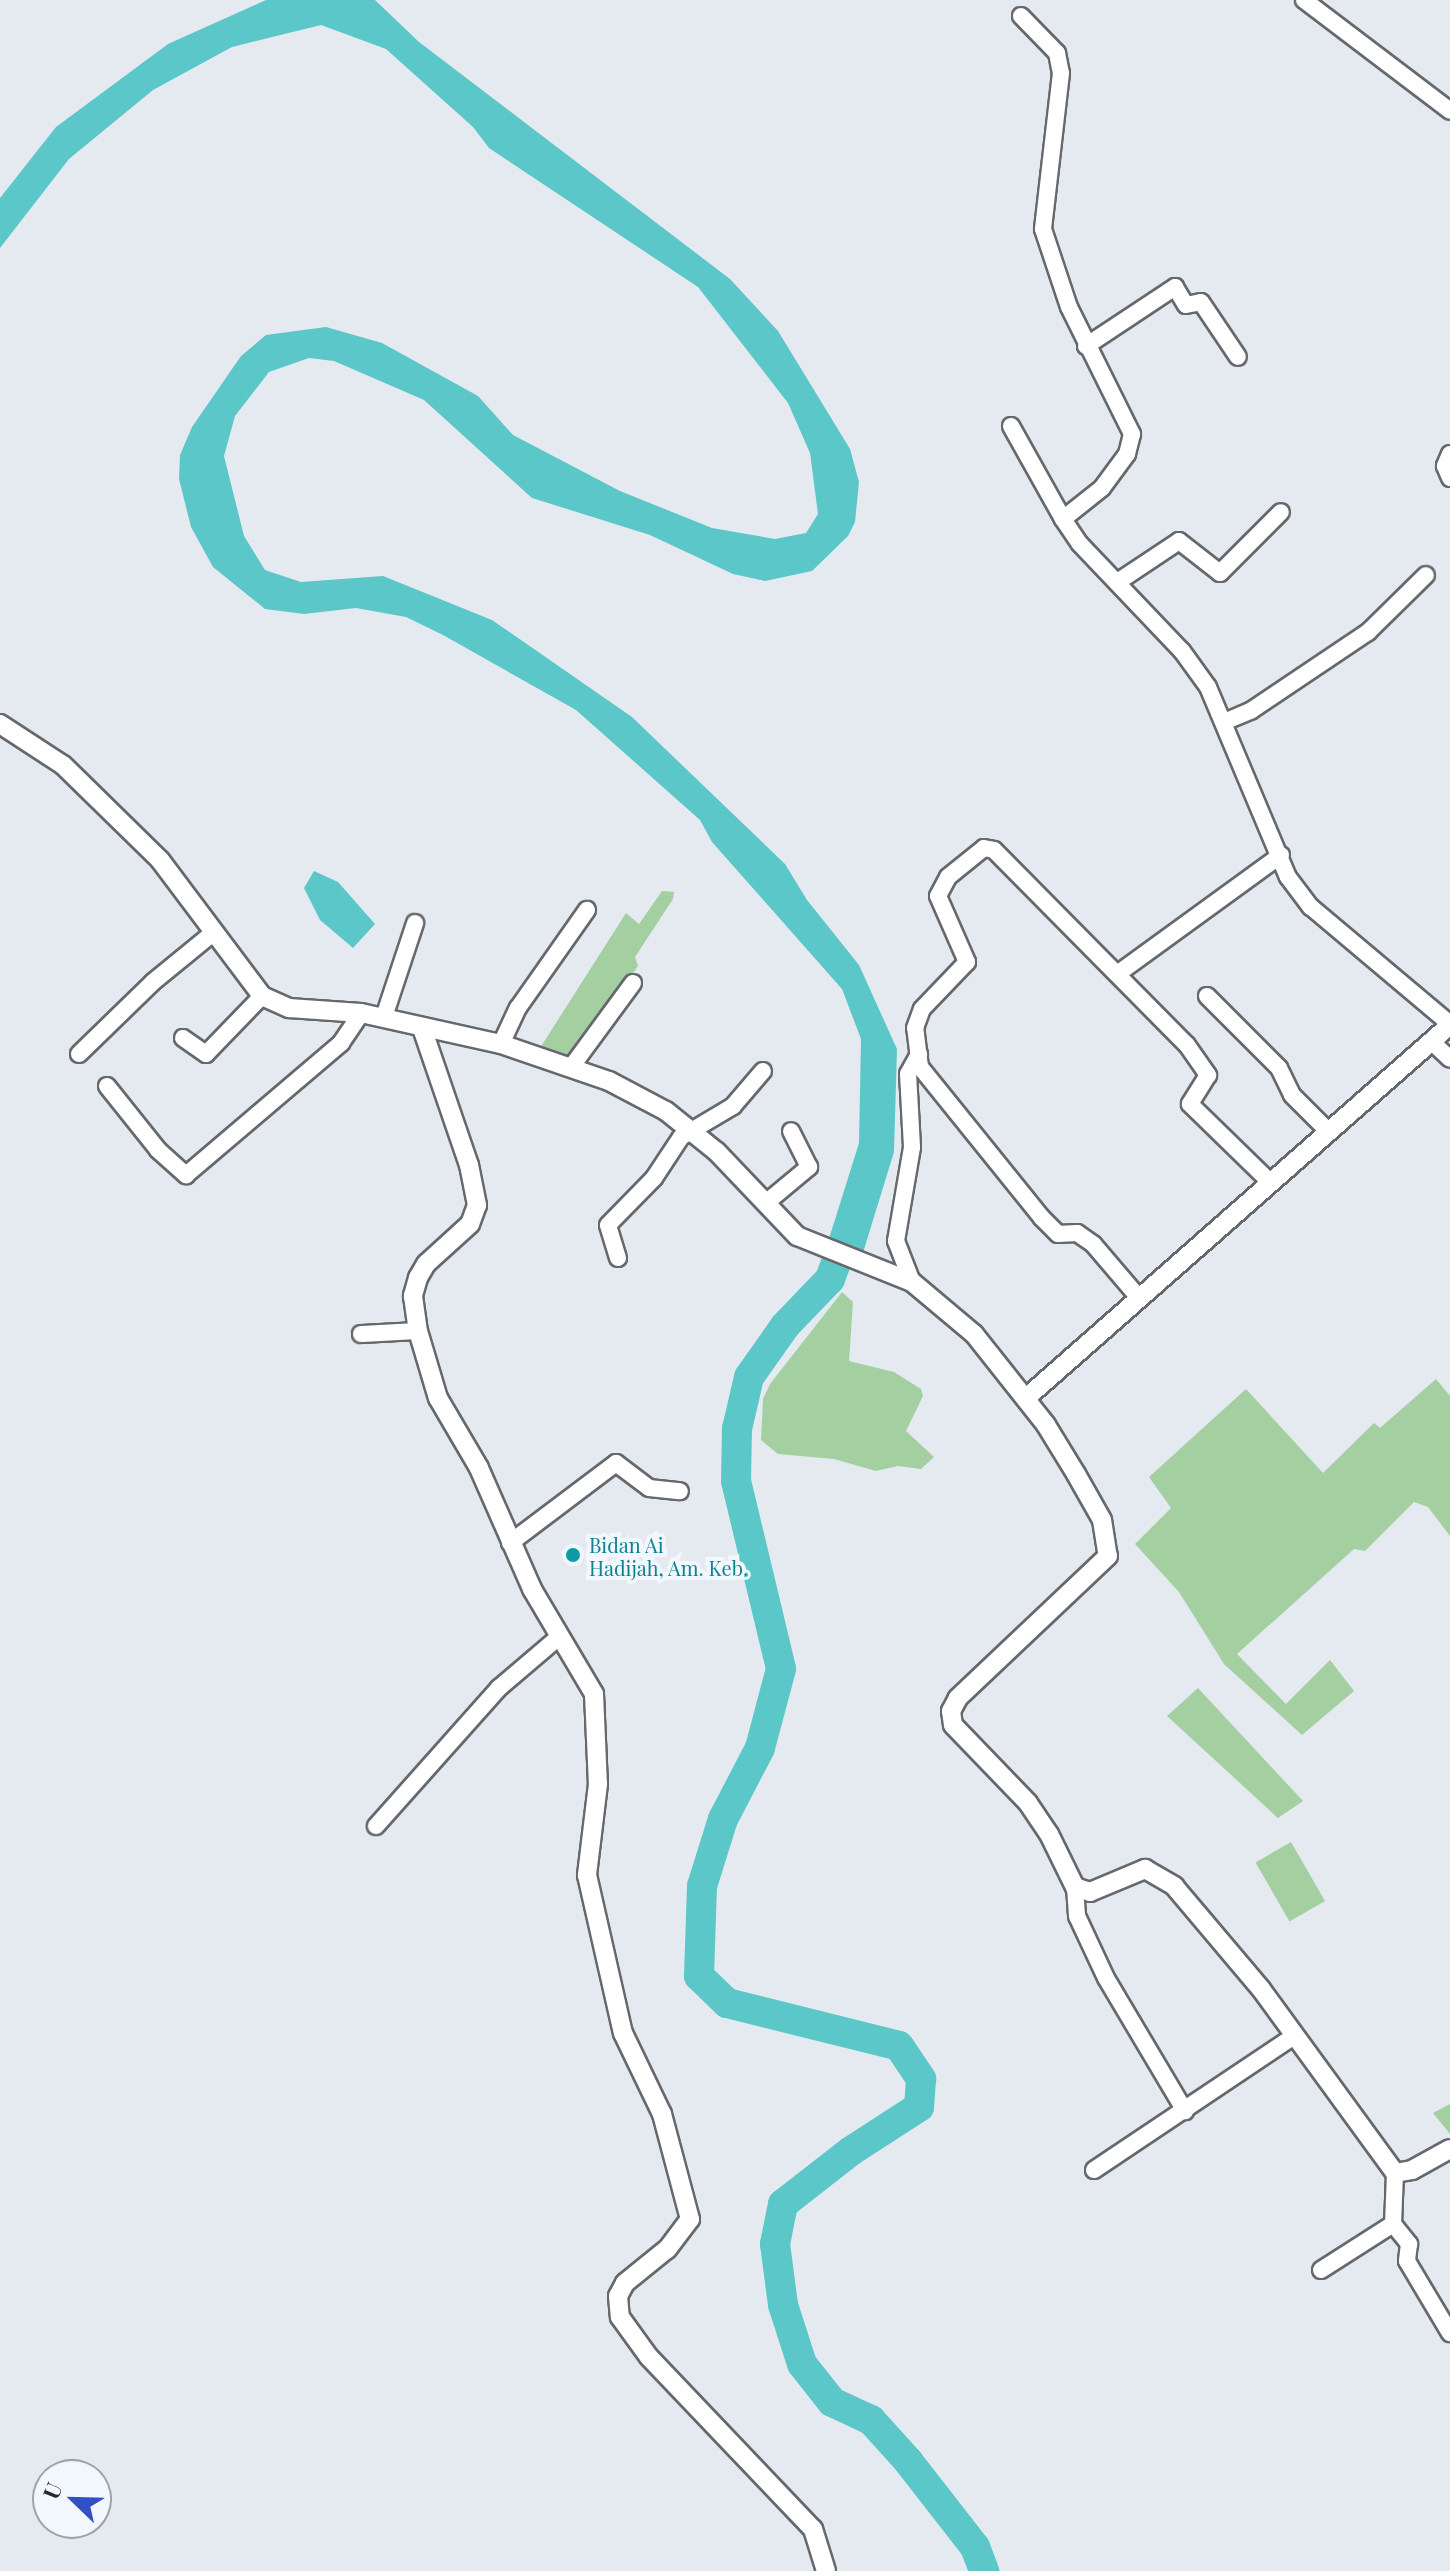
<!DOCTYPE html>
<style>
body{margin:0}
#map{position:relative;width:1450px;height:2571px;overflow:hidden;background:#e5eaf0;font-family:"Playfair Display",serif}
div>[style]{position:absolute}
.green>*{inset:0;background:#a3cfa1;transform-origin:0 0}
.water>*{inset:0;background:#5bc7c9}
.river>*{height:30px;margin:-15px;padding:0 15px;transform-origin:15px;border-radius:15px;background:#5bc7c9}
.roads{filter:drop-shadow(2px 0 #65696e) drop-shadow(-2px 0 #65696e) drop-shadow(0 2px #65696e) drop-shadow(0 -2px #65696e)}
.minor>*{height:16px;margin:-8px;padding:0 8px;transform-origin:8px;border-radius:8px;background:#fff}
.tertiary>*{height:18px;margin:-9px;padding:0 9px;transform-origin:9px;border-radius:9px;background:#fff}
.dots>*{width:22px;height:22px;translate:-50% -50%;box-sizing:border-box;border:4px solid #f2f7fe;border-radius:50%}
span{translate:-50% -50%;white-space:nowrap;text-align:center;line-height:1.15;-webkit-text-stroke:8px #f2f7fe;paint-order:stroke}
.culture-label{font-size:20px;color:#0d838f}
.left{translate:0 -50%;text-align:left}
.north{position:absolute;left:32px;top:2459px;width:80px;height:80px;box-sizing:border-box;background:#f2f7fe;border:2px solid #a0a4aa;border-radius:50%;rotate:293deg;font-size:22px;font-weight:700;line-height:32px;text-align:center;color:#26282b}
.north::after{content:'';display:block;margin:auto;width:28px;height:36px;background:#3250c1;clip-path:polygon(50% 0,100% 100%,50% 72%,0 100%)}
</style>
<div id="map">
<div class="green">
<div style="clip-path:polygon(662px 891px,674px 892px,673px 899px,635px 957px,638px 966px,572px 1060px,540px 1048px,626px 913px,639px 924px)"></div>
<div style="clip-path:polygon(842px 1292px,853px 1302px,849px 1361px,894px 1372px,921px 1389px,923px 1396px,906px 1431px,934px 1457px,921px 1469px,898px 1466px,876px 1471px,834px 1459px,778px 1454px,761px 1440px,763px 1399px,770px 1384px)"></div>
<div style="clip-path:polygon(1436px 1379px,1450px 1396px,1450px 1536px,1428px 1507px,1414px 1502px,1365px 1551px,1354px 1549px,1237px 1654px,1286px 1704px,1330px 1660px,1354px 1691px,1302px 1735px,1224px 1664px,1179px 1592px,1135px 1544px,1171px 1508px,1149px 1477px,1246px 1389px,1323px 1473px,1374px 1423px,1380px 1428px)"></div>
<div style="clip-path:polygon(1198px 1688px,1303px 1801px,1278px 1818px,1167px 1716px)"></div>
<div style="left:1291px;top:1842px;width:68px;height:41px;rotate:60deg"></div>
<div style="clip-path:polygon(1450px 2104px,1450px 2134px,1433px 2113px)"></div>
</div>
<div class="water">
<div style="clip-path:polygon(266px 0,375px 0,419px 42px,730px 279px,778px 331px,850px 449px,859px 482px,855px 522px,848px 536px,812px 571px,765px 581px,733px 574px,650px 535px,532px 498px,424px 400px,334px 361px,309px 358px,269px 372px,235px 416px,224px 456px,244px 536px,265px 570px,301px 582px,383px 576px,492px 620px,632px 717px,785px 864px,807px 900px,859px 965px,897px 1049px,894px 1152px,862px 1256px,828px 1242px,859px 1143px,861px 1039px,842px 989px,712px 842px,700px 820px,576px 710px,443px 635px,406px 617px,356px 608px,304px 614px,265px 609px,213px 567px,191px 527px,179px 479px,180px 455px,192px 427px,241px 356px,266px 335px,326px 327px,382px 343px,478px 396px,513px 435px,620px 491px,712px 528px,775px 539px,806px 533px,818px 514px,810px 453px,788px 403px,698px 287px,489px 148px,473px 127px,386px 49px,321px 25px,232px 47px,153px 90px,69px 159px,0 248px,0 198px,56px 127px,168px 44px)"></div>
<div style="clip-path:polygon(314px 871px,338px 882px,375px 924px,353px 948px,320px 920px,304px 888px)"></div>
</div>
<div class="river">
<div style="left:850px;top:1225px;width:58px;rotate:110.3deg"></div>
<div style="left:830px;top:1279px;width:65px;rotate:133.8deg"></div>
<div style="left:785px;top:1326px;width:62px;rotate:125.2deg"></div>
<div style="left:749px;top:1377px;width:53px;rotate:103deg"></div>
<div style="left:737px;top:1429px;width:52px;rotate:91.1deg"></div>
<div style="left:736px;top:1481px;width:193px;rotate:76.5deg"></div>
<div style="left:781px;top:1669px;width:82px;rotate:104.9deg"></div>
<div style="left:760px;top:1748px;width:80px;rotate:117.5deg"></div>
<div style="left:723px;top:1819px;width:70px;rotate:107.4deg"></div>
<div style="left:702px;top:1886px;width:90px;rotate:91.9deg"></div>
<div style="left:699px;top:1976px;width:39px;rotate:44deg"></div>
<div style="left:727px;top:2003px;width:177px;rotate:14deg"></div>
<div style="left:899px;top:2046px;width:40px;rotate:56deg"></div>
<div style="left:921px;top:2079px;width:28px;rotate:94deg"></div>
<div style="left:919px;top:2107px;width:81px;rotate:147.1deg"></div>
<div style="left:851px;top:2151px;width:86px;rotate:142.1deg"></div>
<div style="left:783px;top:2204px;width:41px;rotate:101.3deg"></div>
<div style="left:775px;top:2244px;width:62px;rotate:82.5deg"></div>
<div style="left:783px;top:2305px;width:62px;rotate:72.1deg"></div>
<div style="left:802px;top:2364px;width:48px;rotate:51.7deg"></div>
<div style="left:832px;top:2402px;width:43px;rotate:24.8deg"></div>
<div style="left:871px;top:2420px;width:55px;rotate:47.9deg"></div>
<div style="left:908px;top:2461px;width:109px;rotate:52.1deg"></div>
<div style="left:975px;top:2547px;width:26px;rotate:69deg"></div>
</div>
<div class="roads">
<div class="minor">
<div style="left:1304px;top:0;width:183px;rotate:37.2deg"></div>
<div style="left:1021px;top:16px;width:52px;rotate:45.8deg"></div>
<div style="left:1057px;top:53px;width:20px;rotate:79deg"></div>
<div style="left:1061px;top:73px;width:157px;rotate:96.6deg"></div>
<div style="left:1043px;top:229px;width:82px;rotate:71.6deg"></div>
<div style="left:1069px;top:307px;width:142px;rotate:63.6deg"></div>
<div style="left:1132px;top:434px;width:21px;rotate:104deg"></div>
<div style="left:1127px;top:454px;width:42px;rotate:126.3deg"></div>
<div style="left:1102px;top:488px;width:50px;rotate:141.5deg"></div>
<div style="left:1063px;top:519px;width:30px;rotate:56deg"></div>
<div style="left:1080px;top:544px;width:148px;rotate:46.4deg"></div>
<div style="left:1182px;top:651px;width:44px;rotate:54.2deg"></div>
<div style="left:1208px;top:687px;width:206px;rotate:67.2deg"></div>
<div style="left:1288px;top:877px;width:38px;rotate:53deg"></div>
<div style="left:1311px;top:907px;width:182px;rotate:40.1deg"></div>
<div style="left:1086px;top:346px;width:107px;rotate:-33.5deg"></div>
<div style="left:1175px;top:287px;width:21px;rotate:59deg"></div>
<div style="left:1186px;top:305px;width:15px;rotate:-11deg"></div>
<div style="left:1201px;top:302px;width:66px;rotate:56.1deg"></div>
<div style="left:1011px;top:426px;width:107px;rotate:60.8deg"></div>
<div style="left:1450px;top:454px;width:13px;rotate:113deg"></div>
<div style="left:1445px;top:466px;width:13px;rotate:67deg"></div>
<div style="left:1119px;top:581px;width:72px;rotate:-33.7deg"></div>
<div style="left:1179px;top:541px;width:52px;rotate:38deg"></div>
<div style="left:1220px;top:573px;width:86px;rotate:-45deg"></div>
<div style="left:1224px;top:722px;width:30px;rotate:-23deg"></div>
<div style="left:1252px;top:710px;width:140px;rotate:-33.9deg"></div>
<div style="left:1368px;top:632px;width:81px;rotate:-44.5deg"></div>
<div style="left:1120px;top:972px;width:199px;rotate:-36deg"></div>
<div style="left:1207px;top:996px;width:102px;rotate:45deg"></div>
<div style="left:1279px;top:1068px;width:30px;rotate:64deg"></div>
<div style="left:1292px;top:1095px;width:52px;rotate:45deg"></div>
<div style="left:384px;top:1017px;width:99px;rotate:-71.7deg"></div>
<div style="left:183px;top:1038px;width:28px;rotate:35deg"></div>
<div style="left:206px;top:1054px;width:81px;rotate:-46deg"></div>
<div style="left:1433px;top:1043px;width:23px;rotate:43deg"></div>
<div style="left:501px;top:1044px;width:40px;rotate:-65deg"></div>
<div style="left:518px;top:1008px;width:120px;rotate:-54.9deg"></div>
<div style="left:79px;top:1054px;width:103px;rotate:-44.2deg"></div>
<div style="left:153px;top:982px;width:79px;rotate:-39.3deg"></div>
<div style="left:572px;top:1066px;width:103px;rotate:-53.7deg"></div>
<div style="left:107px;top:1086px;width:82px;rotate:51.4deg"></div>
<div style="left:158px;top:1150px;width:38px;rotate:42deg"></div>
<div style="left:186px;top:1175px;width:204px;rotate:-40.4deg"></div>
<div style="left:341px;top:1043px;width:36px;rotate:-56deg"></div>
<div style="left:767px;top:1202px;width:55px;rotate:-39.8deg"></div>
<div style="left:809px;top:1167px;width:40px;rotate:-116.6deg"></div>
<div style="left:618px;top:1258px;width:34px;rotate:-107deg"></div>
<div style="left:608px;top:1225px;width:66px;rotate:-45.6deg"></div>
<div style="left:654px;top:1178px;width:49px;rotate:-56.6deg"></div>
<div style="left:681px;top:1137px;width:61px;rotate:-30.8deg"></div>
<div style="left:733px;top:1106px;width:46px;rotate:-49.4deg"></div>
<div style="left:912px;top:1282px;width:44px;rotate:-111.3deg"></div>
<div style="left:896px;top:1241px;width:95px;rotate:-80.3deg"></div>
<div style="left:912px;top:1147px;width:73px;rotate:-93.1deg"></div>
<div style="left:908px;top:1074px;width:23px;rotate:-61deg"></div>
<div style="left:1140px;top:1299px;width:72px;rotate:-130.5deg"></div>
<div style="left:1093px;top:1244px;width:19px;rotate:-145deg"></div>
<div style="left:1077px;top:1233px;width:19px;rotate:177deg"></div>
<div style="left:1058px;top:1234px;width:23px;rotate:-135deg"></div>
<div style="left:1042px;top:1218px;width:194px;rotate:-128.9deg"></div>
<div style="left:920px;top:1067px;width:39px;rotate:-97deg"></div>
<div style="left:915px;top:1028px;width:20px;rotate:-70deg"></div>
<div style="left:922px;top:1009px;width:65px;rotate:-46.2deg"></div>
<div style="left:967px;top:962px;width:72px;rotate:-113.7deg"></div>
<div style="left:938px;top:896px;width:21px;rotate:-62deg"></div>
<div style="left:948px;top:877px;width:46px;rotate:-38.9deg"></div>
<div style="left:984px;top:848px;width:10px;rotate:11deg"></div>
<div style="left:994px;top:850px;width:274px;rotate:45.3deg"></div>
<div style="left:1187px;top:1045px;width:37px;rotate:55deg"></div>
<div style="left:1208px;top:1075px;width:34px;rotate:122deg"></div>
<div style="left:1190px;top:1104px;width:112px;rotate:44.3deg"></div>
<div style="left:361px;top:1334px;width:57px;rotate:-3deg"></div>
<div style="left:510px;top:1543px;width:133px;rotate:-37deg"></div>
<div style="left:616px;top:1463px;width:41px;rotate:37.1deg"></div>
<div style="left:649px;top:1488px;width:31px;rotate:6deg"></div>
<div style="left:376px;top:1826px;width:185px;rotate:-48.3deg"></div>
<div style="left:499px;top:1688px;width:80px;rotate:-40.4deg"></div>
<div style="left:1075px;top:1887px;width:29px;rotate:86deg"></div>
<div style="left:1077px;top:1916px;width:68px;rotate:64.9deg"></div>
<div style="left:1106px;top:1978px;width:155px;rotate:59.3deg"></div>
<div style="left:1094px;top:2170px;width:241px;rotate:-33.8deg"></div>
<div style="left:1395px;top:2173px;width:51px;rotate:92.2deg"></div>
<div style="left:1393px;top:2224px;width:26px;rotate:51deg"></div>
<div style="left:1409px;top:2244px;width:17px;rotate:97deg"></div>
<div style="left:1407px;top:2261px;width:84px;rotate:59.2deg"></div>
<div style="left:1321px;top:2270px;width:85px;rotate:-32.6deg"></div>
</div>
<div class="tertiary">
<div style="left:0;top:724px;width:75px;rotate:33.1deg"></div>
<div style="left:63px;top:765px;width:136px;rotate:44.4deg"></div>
<div style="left:160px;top:860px;width:170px;rotate:53.1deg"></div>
<div style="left:262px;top:996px;width:30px;rotate:24deg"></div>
<div style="left:289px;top:1008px;width:72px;rotate:4deg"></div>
<div style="left:361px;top:1013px;width:143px;rotate:12.5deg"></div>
<div style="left:501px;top:1044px;width:114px;rotate:18.9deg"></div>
<div style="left:609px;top:1081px;width:64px;rotate:27.8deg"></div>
<div style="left:666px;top:1111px;width:65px;rotate:38.8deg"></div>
<div style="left:717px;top:1152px;width:116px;rotate:46.4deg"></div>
<div style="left:797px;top:1236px;width:124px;rotate:21.8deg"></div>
<div style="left:912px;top:1282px;width:81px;rotate:40deg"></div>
<div style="left:974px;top:1334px;width:116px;rotate:51.6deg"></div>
<div style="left:1046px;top:1425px;width:57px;rotate:58.5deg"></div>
<div style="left:1076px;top:1474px;width:53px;rotate:60.5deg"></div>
<div style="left:1102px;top:1520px;width:36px;rotate:81deg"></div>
<div style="left:1108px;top:1556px;width:207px;rotate:136.6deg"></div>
<div style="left:958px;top:1698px;width:15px;rotate:118deg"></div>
<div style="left:951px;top:1711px;width:14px;rotate:82deg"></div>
<div style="left:953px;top:1725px;width:108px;rotate:46.1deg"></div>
<div style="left:1028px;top:1803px;width:37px;rotate:56deg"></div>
<div style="left:1049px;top:1834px;width:59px;rotate:63.9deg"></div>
<div style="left:1075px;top:1887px;width:16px;rotate:18deg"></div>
<div style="left:1090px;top:1892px;width:60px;rotate:-22.7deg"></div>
<div style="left:1145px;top:1869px;width:34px;rotate:30deg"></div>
<div style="left:1174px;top:1886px;width:135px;rotate:49.8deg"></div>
<div style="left:1261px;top:1989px;width:228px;rotate:53.9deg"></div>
<div style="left:1395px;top:2173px;width:17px;rotate:-10deg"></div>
<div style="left:1412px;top:2170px;width:43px;rotate:-28.9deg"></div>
<div style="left:422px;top:1028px;width:145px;rotate:71.1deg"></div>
<div style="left:469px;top:1165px;width:41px;rotate:78.7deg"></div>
<div style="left:477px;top:1205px;width:20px;rotate:110deg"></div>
<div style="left:470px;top:1224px;width:59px;rotate:137.7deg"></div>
<div style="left:426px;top:1264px;width:16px;rotate:120deg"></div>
<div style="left:418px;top:1278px;width:19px;rotate:106deg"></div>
<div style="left:413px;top:1296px;width:35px;rotate:82deg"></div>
<div style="left:418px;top:1331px;width:70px;rotate:73.4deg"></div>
<div style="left:438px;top:1398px;width:81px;rotate:59.6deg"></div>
<div style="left:479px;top:1468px;width:132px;rotate:66.3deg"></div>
<div style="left:532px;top:1589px;width:122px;rotate:59.4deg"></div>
<div style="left:594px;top:1694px;width:90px;rotate:87.5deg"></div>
<div style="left:598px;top:1784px;width:92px;rotate:96.9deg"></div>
<div style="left:587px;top:1875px;width:162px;rotate:77.2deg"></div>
<div style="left:623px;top:2033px;width:90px;rotate:64.3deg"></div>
<div style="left:662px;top:2114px;width:109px;rotate:75.1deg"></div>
<div style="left:690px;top:2219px;width:38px;rotate:127deg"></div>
<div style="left:667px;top:2249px;width:54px;rotate:141deg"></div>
<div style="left:625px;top:2283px;width:15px;rotate:118deg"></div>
<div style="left:618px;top:2296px;width:21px;rotate:85deg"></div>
<div style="left:620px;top:2317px;width:49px;rotate:54.1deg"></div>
<div style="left:649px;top:2357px;width:238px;rotate:46.4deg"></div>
<div style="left:813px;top:2529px;width:44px;rotate:72.8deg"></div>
<div style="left:1026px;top:1398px;width:565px;rotate:-41.34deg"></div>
</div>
</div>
<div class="dots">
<div style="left:573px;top:1555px;background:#0f9aa8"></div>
</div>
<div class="culture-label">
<span class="left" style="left:589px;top:1556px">Bidan Ai<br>Hadijah, Am. Keb.</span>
</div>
<div class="north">U</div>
</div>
